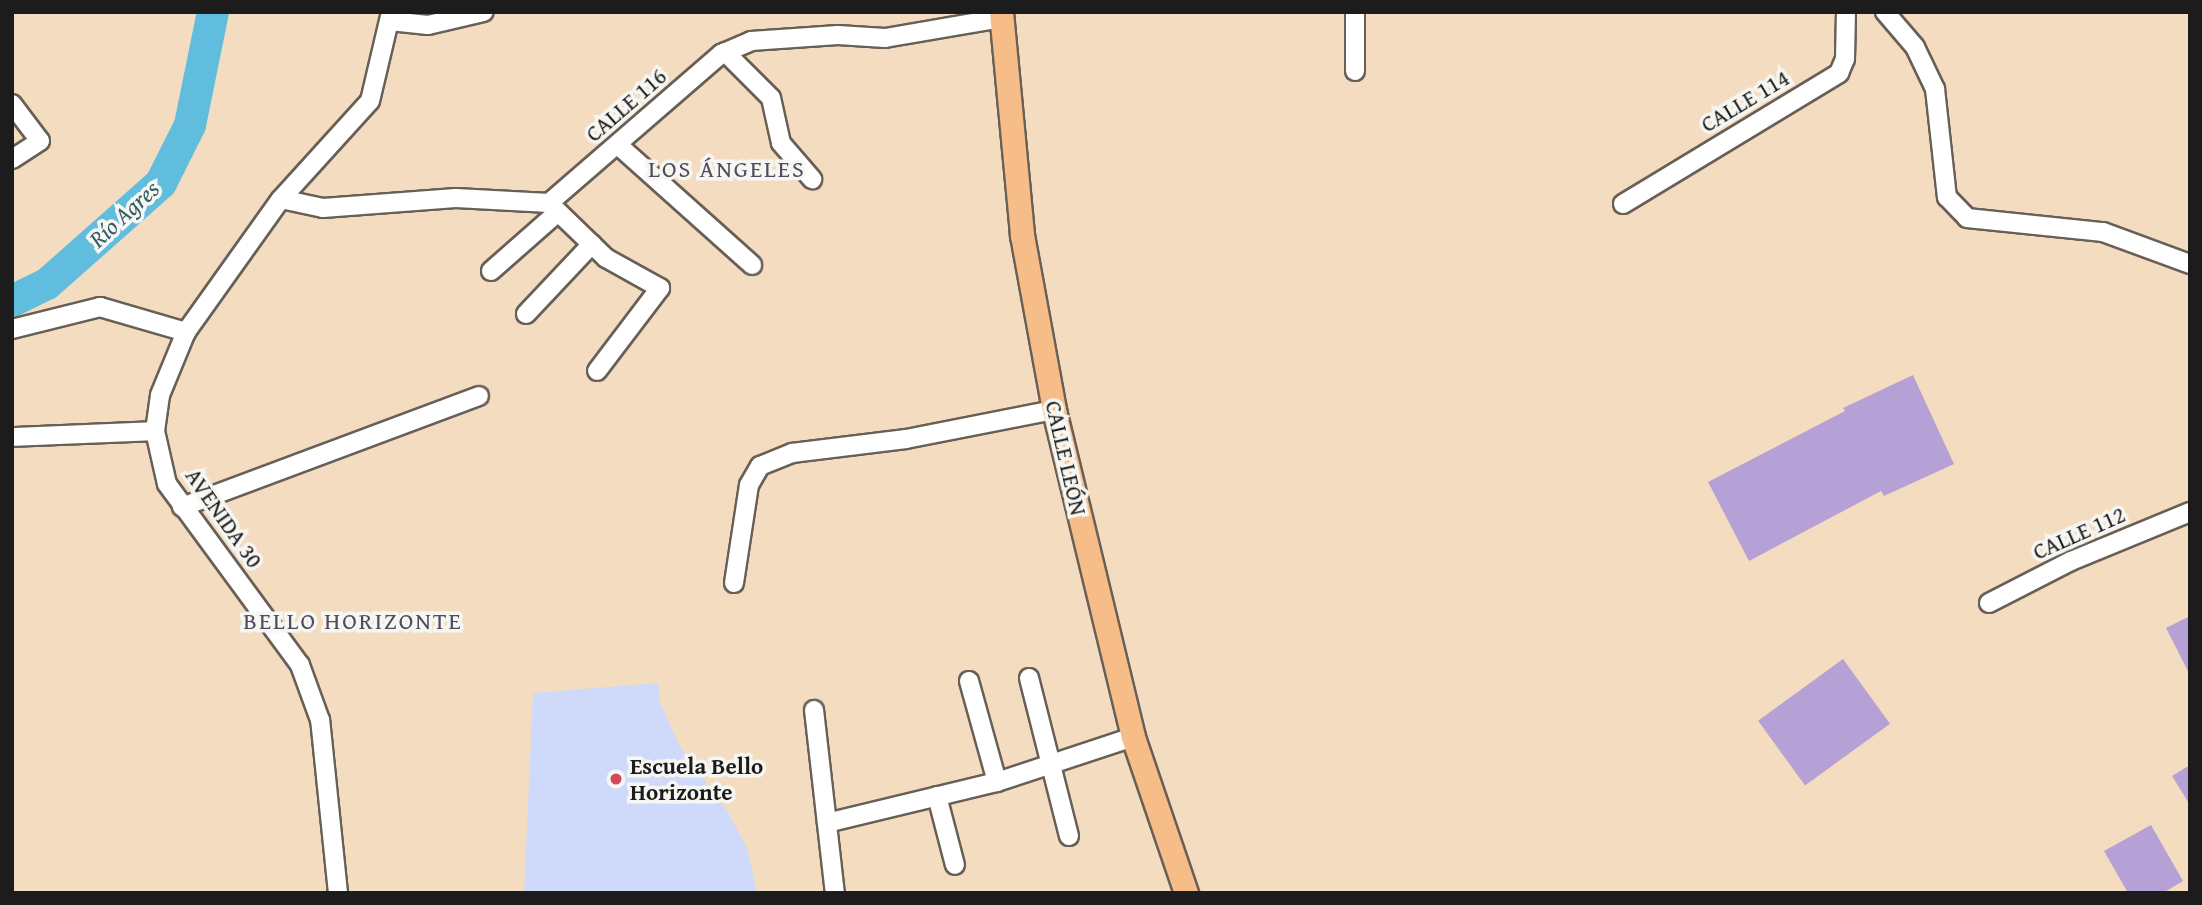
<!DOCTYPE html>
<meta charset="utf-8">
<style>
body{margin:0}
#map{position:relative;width:2202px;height:905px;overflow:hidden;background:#f4dcc1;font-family:"Gentium Book Plus",serif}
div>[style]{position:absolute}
.built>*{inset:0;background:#cfdafa}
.river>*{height:32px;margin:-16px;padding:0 16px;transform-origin:16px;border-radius:16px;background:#60bdde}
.building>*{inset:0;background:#b5a1d5;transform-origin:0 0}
.roads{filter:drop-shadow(2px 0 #685f56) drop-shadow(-2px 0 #685f56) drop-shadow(0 2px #685f56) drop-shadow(0 -2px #685f56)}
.minor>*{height:18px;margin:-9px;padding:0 9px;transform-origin:9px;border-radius:9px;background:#fff}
.major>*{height:23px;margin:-11.5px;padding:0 11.5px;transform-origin:11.5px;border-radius:11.5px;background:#f7bd88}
.dots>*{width:19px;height:19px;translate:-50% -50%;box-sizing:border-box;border:4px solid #f6f6f2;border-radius:50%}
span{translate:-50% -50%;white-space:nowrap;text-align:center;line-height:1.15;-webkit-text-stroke:7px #f6f6f2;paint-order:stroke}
.street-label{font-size:23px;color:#1c1c1c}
.poi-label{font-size:23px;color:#1c1c1c;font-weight:700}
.left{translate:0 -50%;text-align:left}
.neighbourhood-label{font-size:24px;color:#524b5d;letter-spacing:2px}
.water-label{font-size:24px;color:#375c6a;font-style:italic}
.frame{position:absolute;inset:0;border:14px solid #1c1c1c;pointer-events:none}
</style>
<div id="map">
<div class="built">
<div style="clip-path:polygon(658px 683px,660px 702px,679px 745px,728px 812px,747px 848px,757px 893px,524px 893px,533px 693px)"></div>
</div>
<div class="river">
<div style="left:12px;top:301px;width:39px;rotate:-26deg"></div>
<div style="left:47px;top:284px;width:152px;rotate:-41.5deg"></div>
<div style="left:161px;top:183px;width:65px;rotate:-63.4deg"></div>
<div style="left:190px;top:125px;width:115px;rotate:-78.5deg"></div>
</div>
<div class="building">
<div style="clip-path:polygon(1913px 375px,1954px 464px,1884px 496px,1881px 491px,1749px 561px,1708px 482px,1845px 411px,1843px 408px)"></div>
<div style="clip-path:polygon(2190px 616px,2190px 675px,2166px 628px)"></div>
<div style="left:1843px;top:659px;width:80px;height:105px;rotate:54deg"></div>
<div style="clip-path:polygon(2190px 765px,2190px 805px,2172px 776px)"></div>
<div style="clip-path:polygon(2151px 825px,2183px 881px,2163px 893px,2128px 893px,2104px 851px)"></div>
</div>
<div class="roads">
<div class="minor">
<div style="left:1355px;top:12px;width:59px;rotate:90deg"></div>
<div style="left:1885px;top:12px;width:46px;rotate:49.4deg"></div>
<div style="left:1915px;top:47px;width:47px;rotate:64.5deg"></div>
<div style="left:1935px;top:89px;width:109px;rotate:83.7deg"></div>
<div style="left:1947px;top:197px;width:29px;rotate:46deg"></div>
<div style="left:1967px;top:218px;width:137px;rotate:5.9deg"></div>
<div style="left:2103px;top:232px;width:93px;rotate:20.2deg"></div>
<div style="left:390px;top:21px;width:38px;rotate:6deg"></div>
<div style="left:428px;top:25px;width:57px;rotate:-13.1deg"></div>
<div style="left:725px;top:52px;width:65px;rotate:45deg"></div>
<div style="left:771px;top:98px;width:46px;rotate:77.5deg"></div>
<div style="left:781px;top:143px;width:48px;rotate:49.3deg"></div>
<div style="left:12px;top:104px;width:46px;rotate:52.9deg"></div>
<div style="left:40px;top:141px;width:33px;rotate:147deg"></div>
<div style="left:618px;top:145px;width:180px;rotate:41.8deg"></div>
<div style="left:281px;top:199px;width:43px;rotate:12.1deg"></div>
<div style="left:323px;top:208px;width:133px;rotate:-4.3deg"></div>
<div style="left:456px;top:198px;width:93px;rotate:3.1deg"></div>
<div style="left:549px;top:203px;width:228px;rotate:-40.9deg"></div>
<div style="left:721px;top:54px;width:33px;rotate:-23deg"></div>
<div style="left:751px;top:41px;width:87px;rotate:-3.9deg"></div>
<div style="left:838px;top:35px;width:47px;rotate:3.7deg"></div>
<div style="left:885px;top:38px;width:119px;rotate:-9.7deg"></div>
<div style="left:549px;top:203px;width:79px;rotate:44deg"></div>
<div style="left:606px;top:258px;width:62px;rotate:29.1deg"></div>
<div style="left:660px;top:288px;width:104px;rotate:127.2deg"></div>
<div style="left:1623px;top:204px;width:253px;rotate:-31.2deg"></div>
<div style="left:1839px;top:73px;width:15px;rotate:-67deg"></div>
<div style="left:1845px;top:59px;width:47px;rotate:-88.8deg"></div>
<div style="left:491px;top:271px;width:89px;rotate:-41.4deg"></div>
<div style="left:526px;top:314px;width:96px;rotate:-46.7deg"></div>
<div style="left:12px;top:329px;width:91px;rotate:-14deg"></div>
<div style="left:100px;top:307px;width:90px;rotate:16.2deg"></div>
<div style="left:12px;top:437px;width:143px;rotate:-2.4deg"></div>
<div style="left:182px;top:507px;width:317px;rotate:-20.5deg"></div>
<div style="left:734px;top:583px;width:99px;rotate:-81.3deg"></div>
<div style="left:749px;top:485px;width:22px;rotate:-60deg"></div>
<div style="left:760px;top:466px;width:35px;rotate:-22deg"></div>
<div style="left:792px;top:453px;width:115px;rotate:-7deg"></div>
<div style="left:906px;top:439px;width:151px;rotate:-11.1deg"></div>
<div style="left:1989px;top:603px;width:92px;rotate:-27.1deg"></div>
<div style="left:2071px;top:561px;width:129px;rotate:-22.4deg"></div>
<div style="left:1029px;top:678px;width:163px;rotate:75.8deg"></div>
<div style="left:969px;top:681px;width:105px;rotate:74.5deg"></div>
<div style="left:997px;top:782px;width:143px;rotate:-18.3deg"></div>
<div style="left:814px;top:710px;width:184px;rotate:83.5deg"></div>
<div style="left:937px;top:796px;width:71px;rotate:75.4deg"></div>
<div style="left:827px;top:823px;width:175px;rotate:-13.6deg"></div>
<div style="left:338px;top:893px;width:174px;rotate:-95.9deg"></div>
<div style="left:320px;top:720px;width:59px;rotate:-110deg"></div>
<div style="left:300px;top:665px;width:225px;rotate:-126.3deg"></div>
<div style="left:167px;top:484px;width:54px;rotate:-102.8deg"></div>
<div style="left:155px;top:431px;width:36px;rotate:-82deg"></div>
<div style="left:160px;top:395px;width:68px;rotate:-67.6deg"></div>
<div style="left:186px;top:332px;width:163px;rotate:-54.5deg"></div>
<div style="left:281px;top:199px;width:132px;rotate:-47.8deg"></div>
<div style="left:370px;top:101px;width:91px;rotate:-76.7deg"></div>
</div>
<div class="major">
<div style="left:1001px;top:12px;width:224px;rotate:84.6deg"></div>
<div style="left:1022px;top:235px;width:178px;rotate:79.6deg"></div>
<div style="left:1054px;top:410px;width:336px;rotate:76.4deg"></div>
<div style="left:1133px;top:737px;width:165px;rotate:71.2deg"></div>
</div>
</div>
<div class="dots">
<div style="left:616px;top:779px;background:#d1495b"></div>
</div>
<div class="street-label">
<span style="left:1745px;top:101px;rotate:-31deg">CALLE 114</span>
<span style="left:626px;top:105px;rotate:-41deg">CALLE 116</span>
<span style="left:1066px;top:458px;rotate:77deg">CALLE LEÓN</span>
<span style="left:224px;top:518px;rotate:55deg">AVENIDA 30</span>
<span style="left:2079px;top:533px;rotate:-24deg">CALLE 112</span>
</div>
<div class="poi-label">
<span class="left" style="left:630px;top:779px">Escuela Bello<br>Horizonte</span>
</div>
<div class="neighbourhood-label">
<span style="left:727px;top:169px">LOS ÁNGELES</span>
<span style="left:353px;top:621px">BELLO HORIZONTE</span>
</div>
<div class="water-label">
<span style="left:124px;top:214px;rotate:-43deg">Río Agres</span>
</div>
<div class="frame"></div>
</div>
